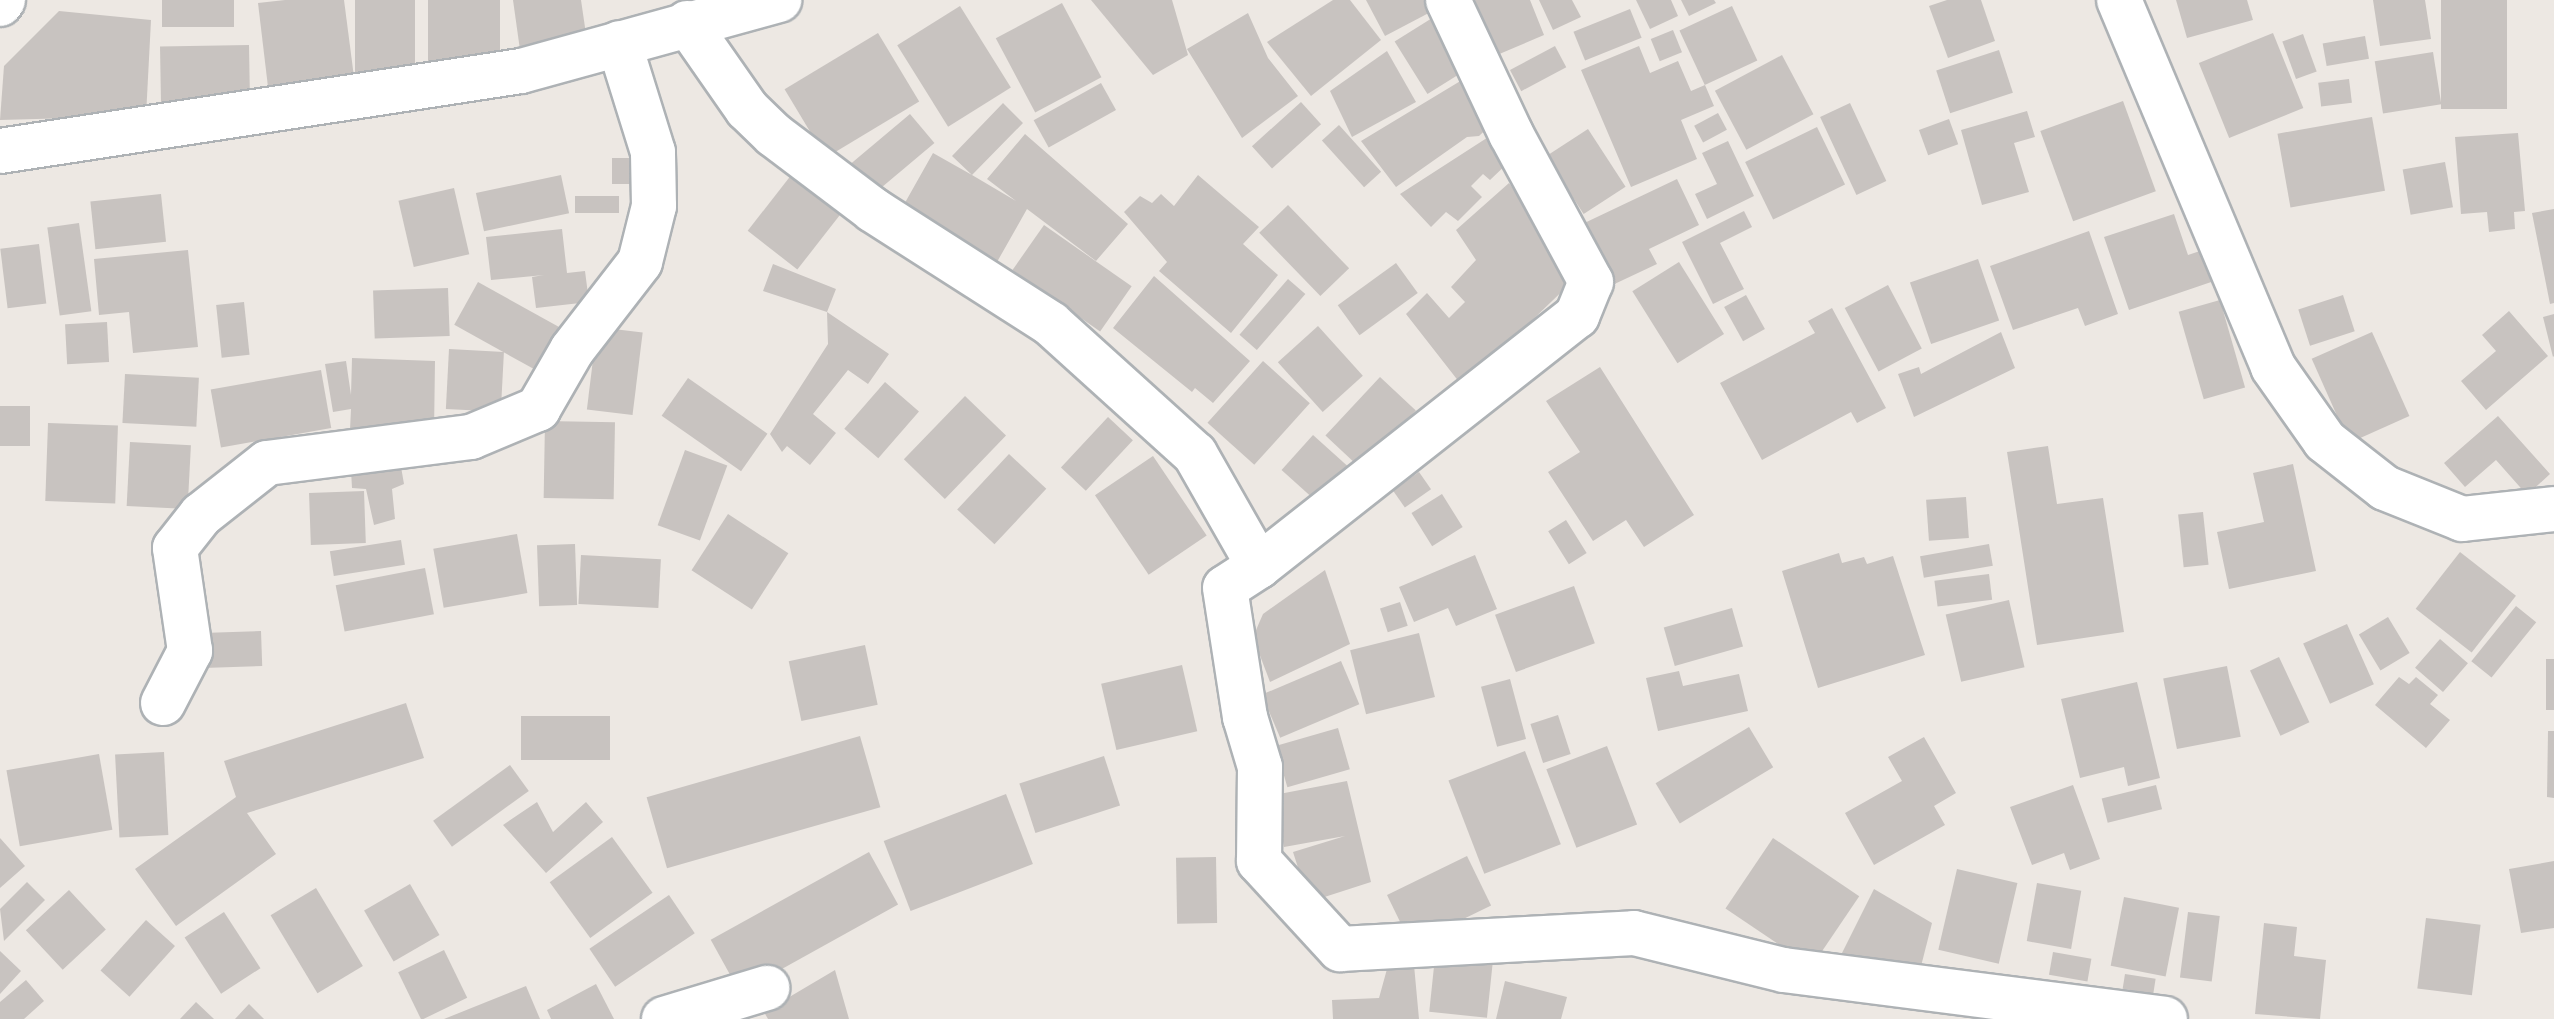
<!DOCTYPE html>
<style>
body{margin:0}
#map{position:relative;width:2554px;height:1019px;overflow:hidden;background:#ede8e3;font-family:Quicksand,sans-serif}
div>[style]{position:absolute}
.building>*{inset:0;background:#c8c3c0;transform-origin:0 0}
.roads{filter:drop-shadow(2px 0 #aeb2b5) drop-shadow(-2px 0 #aeb2b5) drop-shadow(0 2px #aeb2b5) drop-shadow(0 -2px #aeb2b5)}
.minor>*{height:44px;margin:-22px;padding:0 22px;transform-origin:22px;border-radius:22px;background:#fff}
.secondary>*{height:44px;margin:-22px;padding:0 22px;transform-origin:22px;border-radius:22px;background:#fff}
span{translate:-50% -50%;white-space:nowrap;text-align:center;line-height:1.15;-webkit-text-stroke:6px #fff;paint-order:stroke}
</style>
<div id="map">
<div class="building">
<div style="left:162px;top:0;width:72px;height:27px"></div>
<div style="clip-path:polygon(285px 0,344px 0,354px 77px,268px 87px,258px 3px)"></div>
<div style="left:355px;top:0;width:60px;height:77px"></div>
<div style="left:428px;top:0;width:72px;height:64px"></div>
<div style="clip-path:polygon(513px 0,581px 0,587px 41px,520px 50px)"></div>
<div style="clip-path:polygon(1091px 0,1172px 0,1188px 55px,1153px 75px)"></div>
<div style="clip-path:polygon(1333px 0,1350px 0,1381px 40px,1311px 96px,1267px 42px)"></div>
<div style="clip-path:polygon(1366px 0,1439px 0,1444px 5px,1385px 36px)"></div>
<div style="clip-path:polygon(1475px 0,1530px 0,1544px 35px,1497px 55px)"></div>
<div style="clip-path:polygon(1539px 0,1572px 0,1581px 17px,1553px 30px)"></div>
<div style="clip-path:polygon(1636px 0,1671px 0,1678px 16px,1650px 29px)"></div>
<div style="clip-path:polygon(1681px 0,1714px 0,1716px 3px,1689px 16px)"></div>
<div style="clip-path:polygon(1947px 0,1981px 0,1995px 41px,1948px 58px,1929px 6px)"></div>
<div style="clip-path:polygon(2176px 0,2247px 0,2253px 20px,2187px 38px)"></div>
<div style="clip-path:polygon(2373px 0,2425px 0,2431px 39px,2380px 46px)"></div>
<div style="left:2441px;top:0;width:66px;height:109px"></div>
<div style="left:1062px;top:3px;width:84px;height:75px;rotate:62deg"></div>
<div style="left:960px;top:6px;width:96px;height:74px;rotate:58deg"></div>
<div style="left:1732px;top:6px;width:60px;height:58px;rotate:65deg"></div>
<div style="left:1630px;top:9px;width:31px;height:61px;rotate:68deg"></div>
<div style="clip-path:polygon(59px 11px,151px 20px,146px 116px,0 120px,4px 66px)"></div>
<div style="clip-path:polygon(1248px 13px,1268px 58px,1298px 96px,1242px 138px,1187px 49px)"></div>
<div style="left:1437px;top:15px;width:62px;height:50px;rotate:58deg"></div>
<div style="left:1673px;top:30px;width:24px;height:24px;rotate:68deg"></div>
<div style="left:878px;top:33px;width:80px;height:109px;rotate:59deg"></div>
<div style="left:2273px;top:33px;width:81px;height:80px;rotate:68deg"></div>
<div style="left:2303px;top:34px;width:40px;height:22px;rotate:70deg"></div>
<div style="left:2365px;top:36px;width:23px;height:43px;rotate:80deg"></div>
<div style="left:249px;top:45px;width:64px;height:89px;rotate:89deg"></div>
<div style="left:1555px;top:46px;width:24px;height:51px;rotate:62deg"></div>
<div style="clip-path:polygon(1639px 46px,1650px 73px,1678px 61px,1691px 91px,1705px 85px,1714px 106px,1681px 120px,1697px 159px,1631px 187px,1581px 70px)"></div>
<div style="left:1999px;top:50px;width:45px;height:66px;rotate:72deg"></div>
<div style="clip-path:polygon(1387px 51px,1416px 102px,1352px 137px,1330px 91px)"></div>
<div style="left:2433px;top:52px;width:53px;height:59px;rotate:81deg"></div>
<div style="left:1782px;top:55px;width:67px;height:76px;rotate:62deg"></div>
<div style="clip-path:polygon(1472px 74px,1499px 117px,1479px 136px,1467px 137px,1396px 187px,1361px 141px)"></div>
<div style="left:2349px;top:79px;width:24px;height:31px;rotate:83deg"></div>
<div style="left:1101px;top:83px;width:31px;height:77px;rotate:61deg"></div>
<div style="left:2123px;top:101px;width:96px;height:88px;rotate:70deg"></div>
<div style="left:1301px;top:102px;width:30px;height:66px;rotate:48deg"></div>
<div style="clip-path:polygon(1003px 103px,1023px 123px,972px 175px,1016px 201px,987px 179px,1025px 134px,1128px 224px,1096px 261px,1027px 209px,997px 262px,902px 208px,933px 153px,972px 175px,952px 156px)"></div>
<div style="left:1850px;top:103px;width:86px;height:33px;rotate:65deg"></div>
<div style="clip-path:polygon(2027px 111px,2035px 137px,2014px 143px,2029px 192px,1982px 205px,1961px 130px)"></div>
<div style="left:1718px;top:113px;width:19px;height:27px;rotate:62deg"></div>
<div style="left:910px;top:114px;width:38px;height:87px;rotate:50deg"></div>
<div style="left:2372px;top:117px;width:75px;height:96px;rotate:80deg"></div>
<div style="left:1949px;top:119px;width:27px;height:32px;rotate:70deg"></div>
<div style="left:1339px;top:125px;width:63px;height:23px;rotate:48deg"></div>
<div style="left:1817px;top:127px;width:64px;height:80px;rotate:64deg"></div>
<div style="left:1588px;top:129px;width:69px;height:50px;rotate:57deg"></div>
<div style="clip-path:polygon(2518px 133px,2525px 211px,2514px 212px,2515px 229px,2489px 232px,2487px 212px,2461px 214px,2455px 137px)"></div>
<div style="clip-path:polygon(1493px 134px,1511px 160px,1490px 180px,1483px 174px,1471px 186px,1482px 197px,1458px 221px,1446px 212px,1431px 227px,1400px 194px)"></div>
<div style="clip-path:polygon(1728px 141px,1754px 196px,1707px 219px,1695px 194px,1717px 184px,1702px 153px)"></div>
<div style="left:612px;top:158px;width:30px;height:26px"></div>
<div style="left:2445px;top:162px;width:46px;height:43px;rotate:80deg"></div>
<div style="left:792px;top:174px;width:63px;height:72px;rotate:38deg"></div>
<div style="left:561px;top:175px;width:39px;height:87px;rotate:78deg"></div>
<div style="clip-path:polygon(1198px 175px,1259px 227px,1243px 244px,1278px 275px,1231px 333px,1159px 271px,1167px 262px,1124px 212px,1140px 196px,1152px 203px,1161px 194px,1174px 206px)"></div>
<div style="clip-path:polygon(1677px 179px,1699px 225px,1649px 249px,1657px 264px,1606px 288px,1576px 227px)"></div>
<div style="clip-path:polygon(1509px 183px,1578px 276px,1463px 387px,1406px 314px,1427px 293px,1449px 318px,1465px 302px,1451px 287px,1476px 260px,1456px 230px)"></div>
<div style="left:454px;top:188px;width:68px;height:57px;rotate:77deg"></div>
<div style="left:161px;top:194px;width:48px;height:71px;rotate:84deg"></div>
<div style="left:575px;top:196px;width:44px;height:17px"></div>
<div style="left:1288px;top:205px;width:88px;height:40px;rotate:46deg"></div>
<div style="clip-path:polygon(2554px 209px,2554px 303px,2550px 304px,2532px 213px)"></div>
<div style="clip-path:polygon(1744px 211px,1752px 227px,1720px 243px,1744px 289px,1713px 304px,1682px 242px)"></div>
<div style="clip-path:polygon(2174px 214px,2188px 255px,2209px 248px,2220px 279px,2129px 310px,2104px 237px)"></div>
<div style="left:79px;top:223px;width:89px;height:32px;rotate:82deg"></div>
<div style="left:1044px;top:225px;width:107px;height:55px;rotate:35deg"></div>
<div style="clip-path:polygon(562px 229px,567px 273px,585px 271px,589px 302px,536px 308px,532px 277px,544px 275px,491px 280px,486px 237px)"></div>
<div style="clip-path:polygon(2089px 231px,2118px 314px,2085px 326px,2078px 308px,2013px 330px,1990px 266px)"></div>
<div style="left:39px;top:244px;width:60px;height:39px;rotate:83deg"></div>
<div style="clip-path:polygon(188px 250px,198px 347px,133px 353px,129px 312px,99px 315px,94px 259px)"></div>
<div style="left:1978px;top:259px;width:65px;height:72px;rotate:71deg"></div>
<div style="left:1679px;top:262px;width:85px;height:55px;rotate:58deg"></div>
<div style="left:1396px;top:263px;width:37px;height:72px;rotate:54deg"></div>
<div style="clip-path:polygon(773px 264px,836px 289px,827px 312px,889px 354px,868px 384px,848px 370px,813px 414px,836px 433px,810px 465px,787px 446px,782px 452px,770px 434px,828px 344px,827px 312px,763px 291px)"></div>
<div style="clip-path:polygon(1154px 276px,1250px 361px,1213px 403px,1195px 388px,1192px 392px,1113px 328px)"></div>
<div style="left:1288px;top:279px;width:23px;height:74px;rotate:41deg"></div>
<div style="left:478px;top:282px;width:104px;height:49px;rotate:29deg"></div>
<div style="left:1888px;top:285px;width:72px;height:49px;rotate:62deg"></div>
<div style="left:448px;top:288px;width:48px;height:75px;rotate:88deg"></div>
<div style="left:1746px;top:295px;width:39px;height:25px;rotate:61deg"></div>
<div style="left:2343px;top:295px;width:38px;height:47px;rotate:72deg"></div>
<div style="left:2220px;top:300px;width:91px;height:43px;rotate:74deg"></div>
<div style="left:244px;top:302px;width:53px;height:28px;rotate:84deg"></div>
<div style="clip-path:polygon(1832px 308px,1886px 408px,1857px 423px,1851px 412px,1762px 460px,1720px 383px,1815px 333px,1808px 321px)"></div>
<div style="clip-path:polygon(2509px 311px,2548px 356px,2486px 410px,2461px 381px,2496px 351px,2482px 335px)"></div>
<div style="clip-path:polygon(2554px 314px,2554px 356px,2553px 357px,2543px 317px)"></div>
<div style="left:107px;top:322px;width:40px;height:42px;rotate:87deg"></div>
<div style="left:1318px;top:326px;width:67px;height:54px;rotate:48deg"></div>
<div style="left:597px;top:327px;width:46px;height:83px;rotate:7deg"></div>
<div style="clip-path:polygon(2001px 332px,2015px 368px,1914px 417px,1898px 374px,1919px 367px,1921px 374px)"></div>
<div style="left:2372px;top:332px;width:92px;height:66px;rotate:66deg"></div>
<div style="left:449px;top:349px;width:55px;height:60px;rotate:3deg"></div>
<div style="clip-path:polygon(352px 358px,435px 361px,434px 433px,350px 430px,351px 409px,333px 412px,325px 364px,346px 361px,351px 395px)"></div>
<div style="left:1263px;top:361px;width:63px;height:83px;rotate:42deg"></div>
<div style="clip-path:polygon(1600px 367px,1694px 515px,1644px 547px,1626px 520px,1593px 541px,1548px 472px,1580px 452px,1546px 401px)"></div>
<div style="left:321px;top:370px;width:59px;height:112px;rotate:80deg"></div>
<div style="left:125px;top:374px;width:74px;height:49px;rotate:3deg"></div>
<div style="left:1380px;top:377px;width:49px;height:80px;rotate:43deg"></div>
<div style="left:688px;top:378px;width:97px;height:46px;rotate:35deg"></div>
<div style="left:885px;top:382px;width:45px;height:62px;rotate:41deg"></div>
<div style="left:965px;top:396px;width:57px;height:88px;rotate:44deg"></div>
<div style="left:0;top:406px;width:30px;height:40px"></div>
<div style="clip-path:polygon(2498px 416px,2550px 474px,2527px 495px,2496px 460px,2465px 487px,2444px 463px)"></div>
<div style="left:1108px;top:417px;width:34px;height:69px;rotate:43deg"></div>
<div style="left:545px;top:421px;width:70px;height:77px;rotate:1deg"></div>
<div style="left:48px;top:423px;width:70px;height:78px;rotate:2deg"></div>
<div style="left:1313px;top:435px;width:52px;height:47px;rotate:42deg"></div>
<div style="left:130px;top:442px;width:61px;height:64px;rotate:3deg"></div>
<div style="clip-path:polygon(2048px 446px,2057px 504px,2103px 498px,2124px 632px,2037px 645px,2007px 452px)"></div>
<div style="left:685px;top:450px;width:45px;height:80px;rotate:20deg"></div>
<div style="left:1009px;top:454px;width:51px;height:76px;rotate:43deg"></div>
<div style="left:1153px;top:456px;width:96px;height:70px;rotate:56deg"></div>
<div style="clip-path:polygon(400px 461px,404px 484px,392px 489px,395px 519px,374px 525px,366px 489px,352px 488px,351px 470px)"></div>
<div style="clip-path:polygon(2293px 464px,2316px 571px,2229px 589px,2217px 532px,2264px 522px,2253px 473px)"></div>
<div style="left:1419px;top:472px;width:21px;height:32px;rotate:55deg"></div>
<div style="left:364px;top:491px;width:52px;height:55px;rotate:88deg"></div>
<div style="left:1442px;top:494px;width:39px;height:36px;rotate:58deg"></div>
<div style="left:1966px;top:497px;width:41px;height:40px;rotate:86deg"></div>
<div style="left:2203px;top:512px;width:53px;height:25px;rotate:84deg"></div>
<div style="left:728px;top:514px;width:72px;height:67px;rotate:33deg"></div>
<div style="left:1566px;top:520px;width:39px;height:21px;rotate:58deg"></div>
<div style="left:517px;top:534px;width:60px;height:85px;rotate:80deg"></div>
<div style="left:401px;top:540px;width:25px;height:72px;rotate:81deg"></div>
<div style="left:575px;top:544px;width:61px;height:38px;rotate:88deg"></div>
<div style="left:1989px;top:544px;width:22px;height:70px;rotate:80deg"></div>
<div style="left:2460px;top:552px;width:71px;height:72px;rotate:38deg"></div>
<div style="clip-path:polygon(1839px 553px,1842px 563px,1864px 557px,1867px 564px,1893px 556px,1925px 655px,1818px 688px,1782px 571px)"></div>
<div style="left:581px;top:555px;width:80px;height:49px;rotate:3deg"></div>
<div style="clip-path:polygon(1475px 555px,1497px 609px,1456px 626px,1448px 608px,1414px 622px,1399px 587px)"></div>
<div style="left:425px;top:568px;width:47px;height:91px;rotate:79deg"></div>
<div style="clip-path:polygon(1325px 570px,1350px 644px,1270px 682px,1253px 637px,1263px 614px)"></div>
<div style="left:1989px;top:574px;width:26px;height:55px;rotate:83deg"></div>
<div style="left:1574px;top:586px;width:61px;height:84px;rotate:70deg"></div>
<div style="left:2009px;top:600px;width:69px;height:65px;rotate:77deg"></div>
<div style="left:1400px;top:602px;width:25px;height:21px;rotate:72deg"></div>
<div style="left:2516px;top:606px;width:26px;height:71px;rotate:39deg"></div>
<div style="left:1732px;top:608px;width:40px;height:71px;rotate:74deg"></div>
<div style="left:2388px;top:617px;width:42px;height:34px;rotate:59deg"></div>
<div style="left:2347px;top:624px;width:66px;height:48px;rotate:66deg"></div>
<div style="left:261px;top:631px;width:35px;height:59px;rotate:88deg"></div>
<div style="left:1419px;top:633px;width:66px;height:71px;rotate:76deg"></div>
<div style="left:2440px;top:639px;width:37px;height:38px;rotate:41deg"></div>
<div style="left:865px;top:645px;width:61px;height:78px;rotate:78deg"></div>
<div style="left:2279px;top:657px;width:72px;height:32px;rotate:65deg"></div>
<div style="left:2546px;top:659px;width:8px;height:51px"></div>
<div style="left:1341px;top:661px;width:47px;height:86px;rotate:67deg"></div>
<div style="left:1182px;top:665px;width:68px;height:83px;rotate:77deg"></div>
<div style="left:2227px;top:666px;width:72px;height:65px;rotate:79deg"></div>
<div style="clip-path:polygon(1679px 671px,1683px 686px,1739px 674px,1748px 711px,1658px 731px,1646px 678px)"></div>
<div style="clip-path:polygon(2399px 677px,2409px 684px,2416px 677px,2438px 695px,2430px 704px,2450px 720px,2426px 748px,2375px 705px)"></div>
<div style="left:1510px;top:679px;width:62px;height:30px;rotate:75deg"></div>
<div style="clip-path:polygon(2137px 682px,2160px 778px,2128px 786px,2124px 767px,2080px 778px,2061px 699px)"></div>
<div style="clip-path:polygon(406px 703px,424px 758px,247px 813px,276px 854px,176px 926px,135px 869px,236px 797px,224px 761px)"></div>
<div style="left:1558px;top:715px;width:41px;height:29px;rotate:72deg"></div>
<div style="left:610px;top:716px;width:44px;height:89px;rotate:90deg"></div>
<div style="left:1749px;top:727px;width:47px;height:109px;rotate:59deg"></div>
<div style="left:1338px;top:728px;width:43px;height:65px;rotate:74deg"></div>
<div style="clip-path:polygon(2548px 731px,2554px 731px,2554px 798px,2547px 797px)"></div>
<div style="left:860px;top:736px;width:74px;height:222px;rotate:74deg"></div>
<div style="clip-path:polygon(1924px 737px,1956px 793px,1934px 806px,1945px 825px,1874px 865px,1845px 813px,1902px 781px,1888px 757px)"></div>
<div style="left:1607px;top:746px;width:84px;height:65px;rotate:69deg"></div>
<div style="left:1525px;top:751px;width:100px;height:82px;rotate:69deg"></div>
<div style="left:164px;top:752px;width:83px;height:49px;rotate:87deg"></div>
<div style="left:99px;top:754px;width:77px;height:94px;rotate:80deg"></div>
<div style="left:1104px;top:756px;width:52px;height:89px;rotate:72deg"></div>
<div style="left:510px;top:765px;width:32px;height:95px;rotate:54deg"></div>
<div style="clip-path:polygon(1347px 781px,1371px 882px,1309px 902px,1293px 852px,1345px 836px,1284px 847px,1274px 795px)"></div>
<div style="clip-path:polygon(2073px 785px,2100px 859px,2070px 870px,2064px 853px,2032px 865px,2010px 807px)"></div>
<div style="left:2156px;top:785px;width:25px;height:56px;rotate:76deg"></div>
<div style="left:1006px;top:794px;width:75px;height:131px;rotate:69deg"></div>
<div style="clip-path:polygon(537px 802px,553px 832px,586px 802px,603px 822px,546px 873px,503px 825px)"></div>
<div style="left:612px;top:837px;width:69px;height:77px;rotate:54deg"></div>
<div style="clip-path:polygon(0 838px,25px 866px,0 888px)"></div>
<div style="left:1773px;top:838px;width:104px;height:85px;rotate:34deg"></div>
<div style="left:869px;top:852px;width:60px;height:181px;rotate:61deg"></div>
<div style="left:1467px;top:856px;width:55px;height:89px;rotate:64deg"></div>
<div style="left:1216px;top:857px;width:66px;height:40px;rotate:89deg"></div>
<div style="clip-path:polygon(2554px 861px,2554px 928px,2521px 933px,2509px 869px)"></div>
<div style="left:1957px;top:869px;width:62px;height:83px;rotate:13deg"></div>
<div style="clip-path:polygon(27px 882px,45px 900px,4px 941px,0 909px)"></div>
<div style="left:2037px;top:883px;width:45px;height:59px;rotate:10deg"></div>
<div style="left:410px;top:884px;width:59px;height:53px;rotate:60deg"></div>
<div style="left:316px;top:888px;width:91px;height:53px;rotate:59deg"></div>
<div style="clip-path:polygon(1874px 889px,1932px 923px,1917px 982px,1842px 953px)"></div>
<div style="left:69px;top:890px;width:54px;height:59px;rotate:47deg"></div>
<div style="left:669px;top:895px;width:46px;height:96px;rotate:56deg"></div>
<div style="left:2124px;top:897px;width:56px;height:70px;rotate:11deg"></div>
<div style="left:224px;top:912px;width:67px;height:47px;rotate:57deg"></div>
<div style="left:2188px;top:912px;width:32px;height:66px;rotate:7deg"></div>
<div style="left:2426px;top:918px;width:55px;height:71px;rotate:7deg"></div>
<div style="left:146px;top:920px;width:39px;height:68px;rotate:42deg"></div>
<div style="clip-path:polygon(2264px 923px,2297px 927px,2294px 956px,2326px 960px,2320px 1019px,2255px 1014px)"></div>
<div style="left:444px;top:950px;width:53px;height:51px;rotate:64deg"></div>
<div style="clip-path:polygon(0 951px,21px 971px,0 994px)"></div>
<div style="left:2053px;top:952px;width:39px;height:23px;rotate:10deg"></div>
<div style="left:1435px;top:957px;width:58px;height:55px;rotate:6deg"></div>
<div style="clip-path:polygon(1414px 965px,1419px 1019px,1333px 1019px,1332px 1000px,1379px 998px,1387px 969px)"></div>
<div style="clip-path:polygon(835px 970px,849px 1019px,768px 1019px,764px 1012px)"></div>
<div style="left:2125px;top:974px;width:31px;height:15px;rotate:9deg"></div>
<div style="clip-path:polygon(26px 980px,44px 1001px,24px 1019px,0 1019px,0 1002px)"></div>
<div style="clip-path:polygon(1505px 981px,1567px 997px,1561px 1019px,1496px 1019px)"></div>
<div style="clip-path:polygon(596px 984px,614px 1019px,551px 1019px,547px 1010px)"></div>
<div style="clip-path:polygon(526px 986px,540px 1019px,444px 1019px)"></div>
<div style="clip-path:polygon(196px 1002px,214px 1019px,180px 1019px)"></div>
<div style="clip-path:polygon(249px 1004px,264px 1019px,235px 1019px)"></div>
</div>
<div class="roads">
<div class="minor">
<div style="left:2119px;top:0;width:398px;rotate:67.2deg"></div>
<div style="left:2273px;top:367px;width:90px;rotate:54.9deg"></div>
<div style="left:2325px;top:441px;width:76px;rotate:38.1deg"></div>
<div style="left:2385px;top:488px;width:83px;rotate:21.9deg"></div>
<div style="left:2462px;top:519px;width:93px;rotate:-6.2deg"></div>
<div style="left:0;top:4px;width:5px;rotate:-53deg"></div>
<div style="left:687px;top:23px;width:105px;rotate:55.1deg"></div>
<div style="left:747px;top:109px;width:37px;rotate:44deg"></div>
<div style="left:774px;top:135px;width:124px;rotate:37.1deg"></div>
<div style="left:873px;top:210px;width:211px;rotate:32.6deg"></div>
<div style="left:1051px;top:324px;width:194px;rotate:42.1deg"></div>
<div style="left:1195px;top:454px;width:129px;rotate:60.3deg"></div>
<div style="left:1259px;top:566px;width:40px;rotate:147.1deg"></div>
<div style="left:1225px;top:588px;width:131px;rotate:81.2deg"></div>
<div style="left:1245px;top:717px;width:52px;rotate:73.3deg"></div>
<div style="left:1260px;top:767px;width:94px;rotate:90.6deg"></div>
<div style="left:1259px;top:861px;width:120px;rotate:47.4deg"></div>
<div style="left:1340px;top:949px;width:294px;rotate:-3.1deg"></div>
<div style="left:1634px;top:933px;width:154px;rotate:13.9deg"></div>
<div style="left:1784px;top:970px;width:384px;rotate:7.3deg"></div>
<div style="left:1259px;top:566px;width:405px;rotate:-38.2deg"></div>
<div style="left:1577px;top:316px;width:37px;rotate:-68deg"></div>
<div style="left:1591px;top:282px;width:168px;rotate:-118.4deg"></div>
<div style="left:1511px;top:134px;width:148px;rotate:-115.2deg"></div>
<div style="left:163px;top:703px;width:59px;rotate:-62.6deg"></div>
<div style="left:190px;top:651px;width:104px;rotate:-98.3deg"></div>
<div style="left:175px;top:548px;width:42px;rotate:-51.8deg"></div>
<div style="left:201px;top:515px;width:84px;rotate:-38.2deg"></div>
<div style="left:267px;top:463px;width:206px;rotate:-7.3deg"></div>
<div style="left:471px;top:437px;width:73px;rotate:-22.7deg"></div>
<div style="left:538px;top:409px;width:68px;rotate:-60deg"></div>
<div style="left:572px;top:350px;width:111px;rotate:-52.3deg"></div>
<div style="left:640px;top:262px;width:58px;rotate:-76deg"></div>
<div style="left:654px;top:206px;width:54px;rotate:-91.1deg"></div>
<div style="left:653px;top:152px;width:114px;rotate:-107.3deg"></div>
<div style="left:664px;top:1019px;width:108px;rotate:-16.8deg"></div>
</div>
<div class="secondary">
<div style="left:0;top:151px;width:527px;rotate:-8.73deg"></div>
<div style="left:521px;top:71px;width:268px;rotate:-15.4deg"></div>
</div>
</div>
</div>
